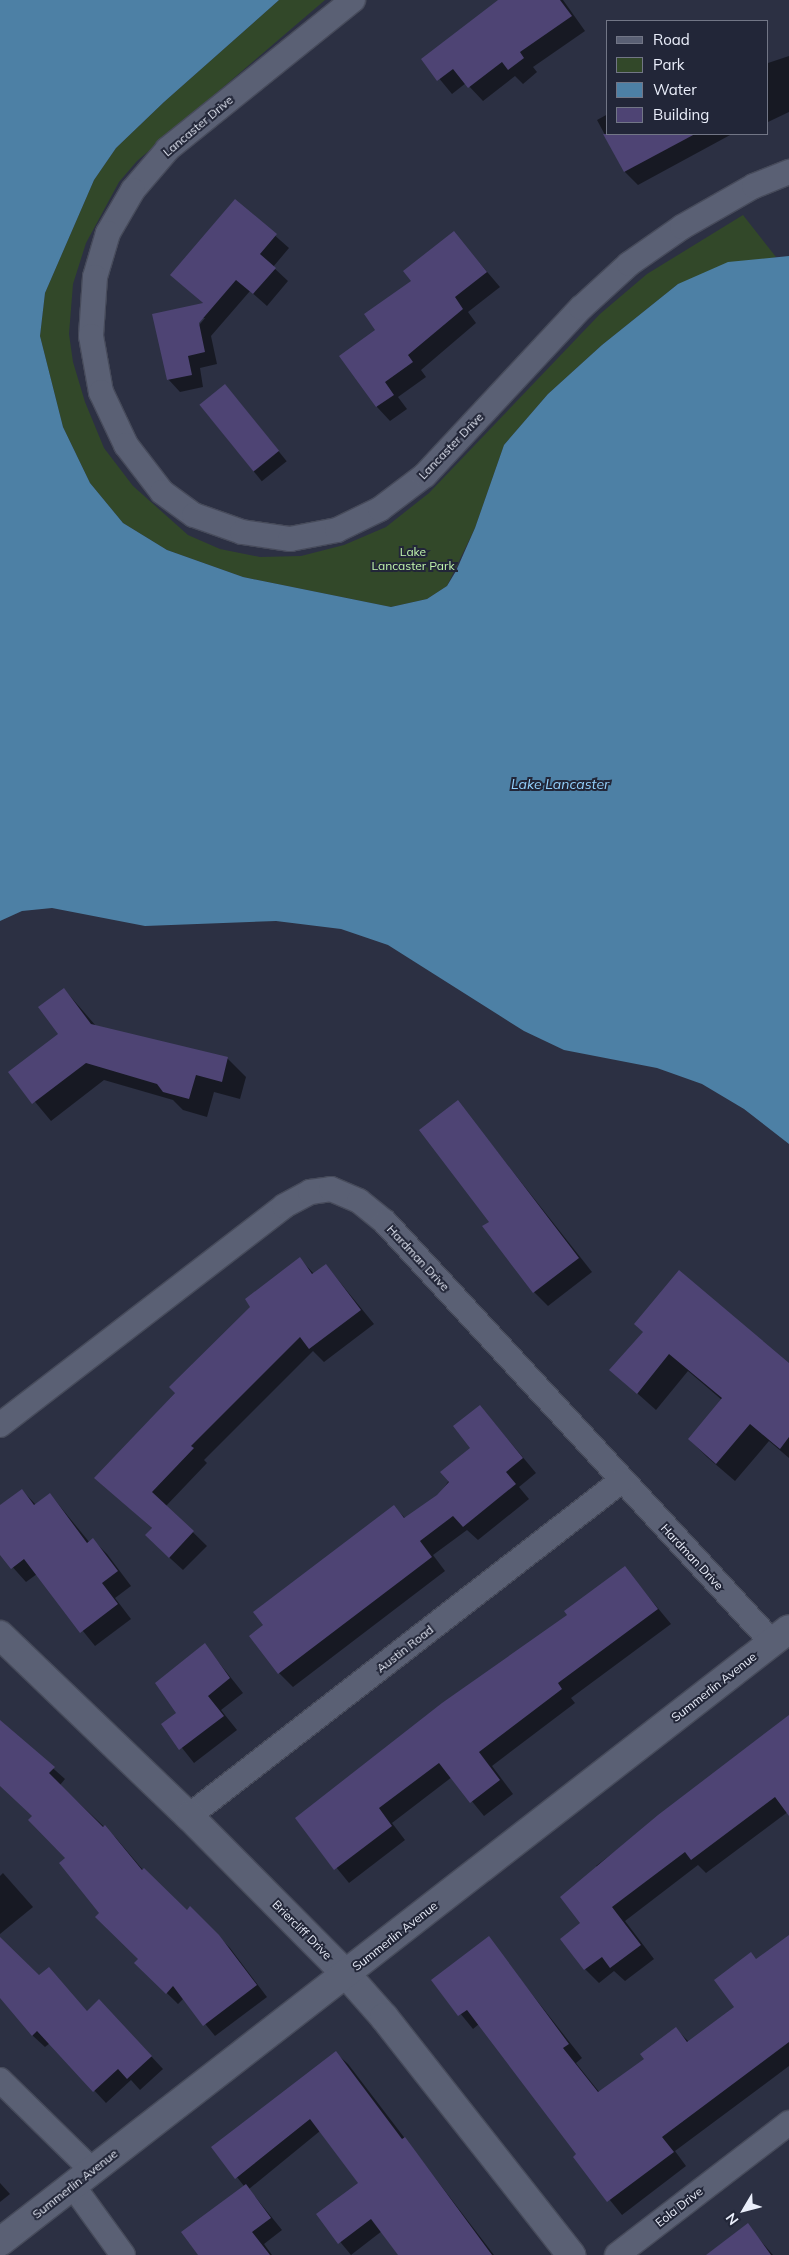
<!DOCTYPE html>
<style>
body{margin:0}
#map{position:relative;width:789px;height:2255px;overflow:hidden;background:#2c3043;font-family:Mulish,sans-serif}
div>[style]{position:absolute}
.green>*{inset:0;background:#324829}
.water>*{inset:0;background:#4d80a5}
.shadow>*{inset:0;background:#0007;transform-origin:0 0}
.building>*{inset:0;background:#4e4474;transform-origin:0 0}
.roads{filter:drop-shadow(1px 0 #474b5b) drop-shadow(-1px 0 #474b5b) drop-shadow(0 1px #474b5b) drop-shadow(0 -1px #474b5b)}
.minor>*{height:24px;margin:-12px;padding:0 12px;transform-origin:12px;border-radius:12px;background:#5a6074}
.tertiary>*{height:28px;margin:-14px;padding:0 14px;transform-origin:14px;border-radius:14px;background:#5a6074}
span{translate:-50% -50%;white-space:nowrap;text-align:center;line-height:1.15;-webkit-text-stroke:4px #222638;paint-order:stroke}
.street-label{font-size:12px;color:#eaeefa}
.park-label{font-size:12px;color:#c1f5ad}
.water-label{font-size:14px;color:#94d0fc;font-style:italic}
.legend{position:absolute;left:606px;top:20px;width:162px;height:115px;box-sizing:border-box;background:#222638;border:1px solid #727686;margin:0;padding:6px 9px;list-style:none;font-size:15px;color:#eaeefa}
.legend li{display:flex;align-items:center;gap:10px;height:25px}
.legend b{width:25px;border:1px solid #727686}
.north{position:absolute;left:719px;top:2185px;width:50px;height:50px;-webkit-text-stroke:4px #222638;paint-order:stroke;rotate:233deg;font-size:14px;font-weight:700;line-height:20px;text-align:center;color:#eaeefa}
.north::after{content:'';display:block;margin:auto;width:18px;height:22px;background:#eaeefa;clip-path:polygon(50% 0,100% 100%,50% 72%,0 100%)}
</style>
<div id="map">
<div class="green">
<div style="clip-path:polygon(279px 0,325px 0,137px 161px,119px 182px,86px 243px,73px 284px,69px 334px,73px 362px,85px 402px,104px 448px,133px 486px,188px 535px,220px 549px,260px 557px,301px 556px,344px 545px,386px 527px,429px 493px,600px 314px,647px 274px,743px 215px,776px 257px,678px 284px,602px 345px,548px 394px,504px 445px,475px 528px,447px 586px,427px 599px,391px 607px,243px 577px,167px 550px,123px 523px,90px 483px,63px 427px,40px 336px,45px 293px,94px 180px,116px 148px,164px 102px)"></div>
</div>
<div class="water">
<div style="clip-path:polygon(0 0,279px 0,164px 102px,116px 148px,94px 180px,45px 293px,40px 336px,63px 427px,90px 483px,123px 523px,167px 550px,243px 577px,391px 607px,427px 599px,447px 586px,456px 571px,475px 528px,504px 445px,548px 394px,602px 345px,678px 284px,728px 262px,789px 256px,789px 1144px,744px 1109px,702px 1084px,657px 1068px,564px 1050px,524px 1031px,388px 945px,341px 929px,276px 921px,145px 926px,52px 908px,22px 911px,0 921px)"></div>
</div>
<div class="shadow">
<div style="clip-path:polygon(501px 0,563px 0,585px 31px,533px 67px,537px 72px,523px 84px,515px 76px,483px 101px,466px 83px,452px 94px,423px 59px)"></div>
<div style="clip-path:polygon(789px 56px,789px 112px,768px 122px,768px 63px)"></div>
<div style="clip-path:polygon(608px 114px,608px 134px,732px 134px,638px 185px,625px 172px,597px 120px)"></div>
<div style="clip-path:polygon(evenodd,235px 200px,289px 248px,273px 267px,288px 281px,267px 306px,250px 291px,211px 336px,217px 364px,200px 368px,203px 387px,180px 392px,168px 379px,204px 304px,172px 275px,235px 200px,202px 318px,205px 318px,196px 329px,194px 327px,202px 318px)"></div>
<div style="clip-path:polygon(454px 233px,500px 287px,468px 312px,476px 323px,421px 370px,426px 377px,398px 397px,407px 409px,390px 421px,377px 407px,377px 330px)"></div>
<div style="left:225px;top:385px;width:98px;height:32px;rotate:51deg"></div>
<div style="clip-path:polygon(64px 989px,96px 1026px,228px 1059px,246px 1077px,240px 1099px,214px 1092px,207px 1117px,183px 1110px,173px 1100px,104px 1080px,51px 1121px,10px 1072px,60px 1034px)"></div>
<div style="clip-path:polygon(458px 1102px,592px 1272px,548px 1306px,534px 1292px,490px 1222px)"></div>
<div style="clip-path:polygon(300px 1259px,314px 1274px,326px 1265px,374px 1324px,324px 1362px,313px 1351px,204px 1460px,207px 1463px,166px 1506px,207px 1546px,183px 1570px,160px 1549px,153px 1529px,96px 1478px)"></div>
<div style="clip-path:polygon(645px 1333px,789px 1364px,789px 1458px,769px 1441px,735px 1481px,707px 1457px,689px 1439px,722px 1400px,688px 1371px,656px 1410px,611px 1370px)"></div>
<div style="clip-path:polygon(480px 1406px,536px 1473px,519px 1487px,529px 1499px,478px 1540px,467px 1530px,433px 1555px,445px 1571px,293px 1687px,279px 1673px,265px 1626px,254px 1612px,394px 1507px,406px 1519px,438px 1496px,472px 1448px)"></div>
<div style="clip-path:polygon(22px 1490px,36px 1505px,50px 1494px,90px 1543px,93px 1540px,107px 1554px,131px 1586px,115px 1598px,131px 1619px,95px 1646px,37px 1574px,26px 1582px,0 1553px,0 1507px)"></div>
<div style="clip-path:polygon(624px 1567px,671px 1624px,571px 1698px,575px 1703px,492px 1766px,513px 1794px,484px 1816px,452px 1777px,392px 1823px,405px 1840px,349px 1883px,296px 1818px,569px 1615px)"></div>
<div style="clip-path:polygon(205px 1645px,243px 1693px,221px 1710px,237px 1730px,194px 1763px,163px 1724px,178px 1714px)"></div>
<div style="clip-path:polygon(789px 1719px,789px 1811px,706px 1873px,698px 1865px,625px 1921px,654px 1959px,625px 1981px,614px 1971px,599px 1983px,585px 1969px,582px 1924px,599px 1869px,596px 1866px)"></div>
<div style="clip-path:polygon(0 1721px,65px 1779px,60px 1785px,116px 1838px,143px 1870px,187px 1912px,190px 1908px,230px 1948px,267px 1997px,215px 2036px,184px 1998px,178px 2004px,136px 1963px,140px 1959px,101px 1913px,67px 1858px,34px 1816px,0 1785px)"></div>
<div style="clip-path:polygon(3px 1873px,33px 1907px,0 1934px,0 1876px)"></div>
<div style="clip-path:polygon(789px 1936px,789px 2066px,675px 2151px,686px 2166px,622px 2215px,575px 2157px,578px 2155px,479px 2024px,473px 2029px,433px 1980px,488px 1938px,582px 2058px,576px 2063px,600px 2093px,646px 2059px,676px 2029px,689px 2042px,735px 2007px,757px 1960px)"></div>
<div style="clip-path:polygon(0 1939px,39px 1977px,88px 2012px,111px 2013px,163px 2069px,140px 2090px,131px 2080px,106px 2103px,50px 2043px,45px 2047px,32px 2035px,0 1996px)"></div>
<div style="clip-path:polygon(336px 2053px,348px 2064px,494px 2255px,400px 2255px,382px 2231px,351px 2255px,318px 2215px,359px 2183px,320px 2131px,249px 2189px,282px 2230px,264px 2244px,272px 2255px,199px 2255px,244px 2186px,213px 2147px)"></div>
<div style="clip-path:polygon(0 2183px,10px 2194px,0 2202px)"></div>
<div style="clip-path:polygon(747px 2225px,773px 2255px,708px 2255px)"></div>
</div>
<div class="building">
<div style="clip-path:polygon(498px 0,560px 0,572px 16px,520px 52px,524px 58px,508px 70px,502px 62px,468px 88px,453px 69px,437px 81px,421px 59px)"></div>
<div style="clip-path:polygon(603px 134px,695px 134px,624px 172px)"></div>
<div style="clip-path:polygon(235px 199px,277px 234px,260px 254px,276px 268px,253px 294px,236px 280px,199px 323px,205px 352px,188px 356px,192px 375px,167px 380px,152px 314px,203px 303px,170px 275px)"></div>
<div style="clip-path:polygon(454px 231px,487px 272px,455px 297px,463px 309px,408px 355px,413px 362px,385px 382px,394px 395px,376px 407px,339px 356px,375px 330px,364px 314px,411px 281px,403px 271px)"></div>
<div style="left:225px;top:384px;width:86px;height:33px;rotate:51deg"></div>
<div style="clip-path:polygon(64px 988px,91px 1024px,228px 1057px,222px 1082px,196px 1075px,189px 1099px,163px 1092px,157px 1084px,86px 1063px,32px 1104px,8px 1072px,58px 1034px,38px 1007px)"></div>
<div style="clip-path:polygon(458px 1100px,579px 1258px,533px 1293px,482px 1226px,489px 1222px,419px 1130px)"></div>
<div style="clip-path:polygon(300px 1257px,312px 1274px,326px 1264px,361px 1310px,309px 1349px,300px 1337px,191px 1446px,194px 1448px,152px 1492px,194px 1531px,169px 1558px,145px 1535px,152px 1528px,94px 1478px,175px 1393px,169px 1387px,250px 1307px,245px 1299px)"></div>
<div style="clip-path:polygon(679px 1270px,789px 1363px,789px 1437px,780px 1449px,750px 1424px,716px 1464px,688px 1439px,722px 1398px,669px 1354px,637px 1394px,609px 1370px,643px 1332px,634px 1324px)"></div>
<div style="clip-path:polygon(480px 1405px,523px 1458px,506px 1472px,516px 1484px,463px 1527px,453px 1516px,420px 1541px,432px 1557px,278px 1674px,249px 1636px,263px 1625px,253px 1612px,394px 1505px,404px 1518px,437px 1495px,449px 1482px,440px 1472px,470px 1448px,453px 1426px)"></div>
<div style="clip-path:polygon(22px 1489px,34px 1505px,50px 1493px,87px 1543px,93px 1538px,118px 1571px,102px 1583px,118px 1604px,80px 1633px,24px 1559px,11px 1569px,0 1555px,0 1505px)"></div>
<div style="clip-path:polygon(625px 1566px,658px 1609px,558px 1683px,562px 1689px,479px 1752px,500px 1780px,470px 1803px,439px 1763px,379px 1808px,392px 1826px,334px 1870px,295px 1818px,442px 1703px,567px 1615px,564px 1611px)"></div>
<div style="clip-path:polygon(205px 1643px,230px 1678px,208px 1696px,224px 1716px,179px 1750px,161px 1724px,176px 1713px,155px 1683px)"></div>
<div style="clip-path:polygon(789px 1715px,789px 1816px,775px 1797px,691px 1860px,685px 1852px,612px 1907px,641px 1945px,610px 1968px,602px 1957px,584px 1970px,560px 1939px,580px 1923px,560px 1897px,658px 1815px)"></div>
<div style="clip-path:polygon(0 1720px,55px 1767px,49px 1773px,103px 1827px,105px 1825px,142px 1870px,144px 1868px,187px 1910px,190px 1906px,219px 1935px,257px 1985px,203px 2026px,173px 1986px,166px 1994px,134px 1963px,138px 1959px,95px 1917px,99px 1913px,59px 1863px,65px 1858px,28px 1820px,32px 1816px,0 1786px)"></div>
<div style="clip-path:polygon(789px 1935px,789px 2042px,662px 2137px,674px 2152px,607px 2202px,573px 2157px,576px 2154px,467px 2010px,458px 2016px,431px 1980px,489px 1936px,569px 2044px,563px 2048px,598px 2092px,644px 2059px,640px 2054px,676px 2027px,687px 2042px,734px 2007px,714px 1980px,751px 1952px,756px 1959px)"></div>
<div style="clip-path:polygon(0 1937px,39px 1975px,49px 1967px,87px 2011px,99px 1999px,152px 2056px,127px 2079px,118px 2069px,93px 2092px,37px 2031px,32px 2036px,0 1998px)"></div>
<div style="clip-path:polygon(336px 2051px,402px 2139px,405px 2137px,492px 2255px,398px 2255px,371px 2219px,338px 2244px,316px 2214px,358px 2183px,310px 2119px,235px 2179px,211px 2147px)"></div>
<div style="clip-path:polygon(246px 2184px,271px 2218px,252px 2232px,270px 2255px,198px 2255px,181px 2232px)"></div>
<div style="clip-path:polygon(748px 2223px,771px 2255px,706px 2255px)"></div>
</div>
<div class="roads">
<div class="minor">
<div style="left:353px;top:0;width:238px;rotate:141.2deg"></div>
<div style="left:168px;top:149px;width:54px;rotate:130.5deg"></div>
<div style="left:133px;top:190px;width:50px;rotate:120.2deg"></div>
<div style="left:108px;top:233px;width:46px;rotate:106.5deg"></div>
<div style="left:95px;top:277px;width:59px;rotate:93.9deg"></div>
<div style="left:91px;top:336px;width:57px;rotate:79.9deg"></div>
<div style="left:101px;top:392px;width:59px;rotate:64.7deg"></div>
<div style="left:126px;top:445px;width:59px;rotate:52.5deg"></div>
<div style="left:162px;top:492px;width:39px;rotate:36deg"></div>
<div style="left:194px;top:515px;width:51px;rotate:19.5deg"></div>
<div style="left:242px;top:532px;width:49px;rotate:8.3deg"></div>
<div style="left:290px;top:539px;width:48px;rotate:-10.8deg"></div>
<div style="left:337px;top:530px;width:48px;rotate:-26deg"></div>
<div style="left:380px;top:509px;width:56px;rotate:-37.1deg"></div>
<div style="left:425px;top:475px;width:229px;rotate:-47deg"></div>
<div style="left:581px;top:308px;width:65px;rotate:-42.5deg"></div>
<div style="left:629px;top:264px;width:65px;rotate:-34.9deg"></div>
<div style="left:682px;top:227px;width:83px;rotate:-29.7deg"></div>
<div style="left:754px;top:186px;width:38px;rotate:-22deg"></div>
<div style="left:0;top:1425px;width:359px;rotate:-37.6deg"></div>
<div style="left:284px;top:1206px;width:30px;rotate:-28deg"></div>
<div style="left:310px;top:1192px;width:21px;rotate:-8deg"></div>
<div style="left:331px;top:1189px;width:30px;rotate:23deg"></div>
<div style="left:359px;top:1201px;width:33px;rotate:39deg"></div>
<div style="left:385px;top:1222px;width:571px;rotate:47.34deg"></div>
<div style="left:189px;top:1816px;width:547px;rotate:-37.79deg"></div>
<div style="left:0;top:2080px;width:130px;rotate:44.4deg"></div>
<div style="left:73px;top:2186px;width:85px;rotate:54.1deg"></div>
<div style="left:617px;top:2255px;width:217px;rotate:-37.5deg"></div>
</div>
<div class="tertiary">
<div style="left:0;top:1635px;width:262px;rotate:43.8deg"></div>
<div style="left:189px;top:1816px;width:223px;rotate:45.2deg"></div>
<div style="left:346px;top:1974px;width:57px;rotate:48.5deg"></div>
<div style="left:384px;top:2017px;width:303px;rotate:51.8deg"></div>
<div style="left:0;top:2242px;width:999px;rotate:-37.84deg"></div>
</div>
</div>
<div class="street-label">
<span style="left:198px;top:126px;rotate:-40deg">Lancaster Drive</span>
<span style="left:451px;top:446px;rotate:-46deg">Lancaster Drive</span>
<span style="left:418px;top:1258px;rotate:47deg">Hardman Drive</span>
<span style="left:692px;top:1557px;rotate:47deg">Hardman Drive</span>
<span style="left:405px;top:1649px;rotate:-38deg">Austin Road</span>
<span style="left:714px;top:1687px;rotate:-38deg">Summerlin Avenue</span>
<span style="left:302px;top:1930px;rotate:45deg">Briercliff Drive</span>
<span style="left:395px;top:1936px;rotate:-38deg">Summerlin Avenue</span>
<span style="left:75px;top:2184px;rotate:-38deg">Summerlin Avenue</span>
<span style="left:679px;top:2207px;rotate:-38deg">Eola Drive</span>
</div>
<div class="park-label">
<span style="left:413px;top:559px">Lake<br>Lancaster Park</span>
</div>
<div class="water-label">
<span style="left:560px;top:784px">Lake Lancaster</span>
</div>
<ul class="legend">
<li><b style="height:6px;background:#5a6074"></b>Road</li>
<li><b style="height:14px;background:#324829"></b>Park</li>
<li><b style="height:14px;background:#4d80a5"></b>Water</li>
<li><b style="height:14px;background:#4e4474"></b>Building</li>
</ul>
<div class="north">N</div>
</div>
